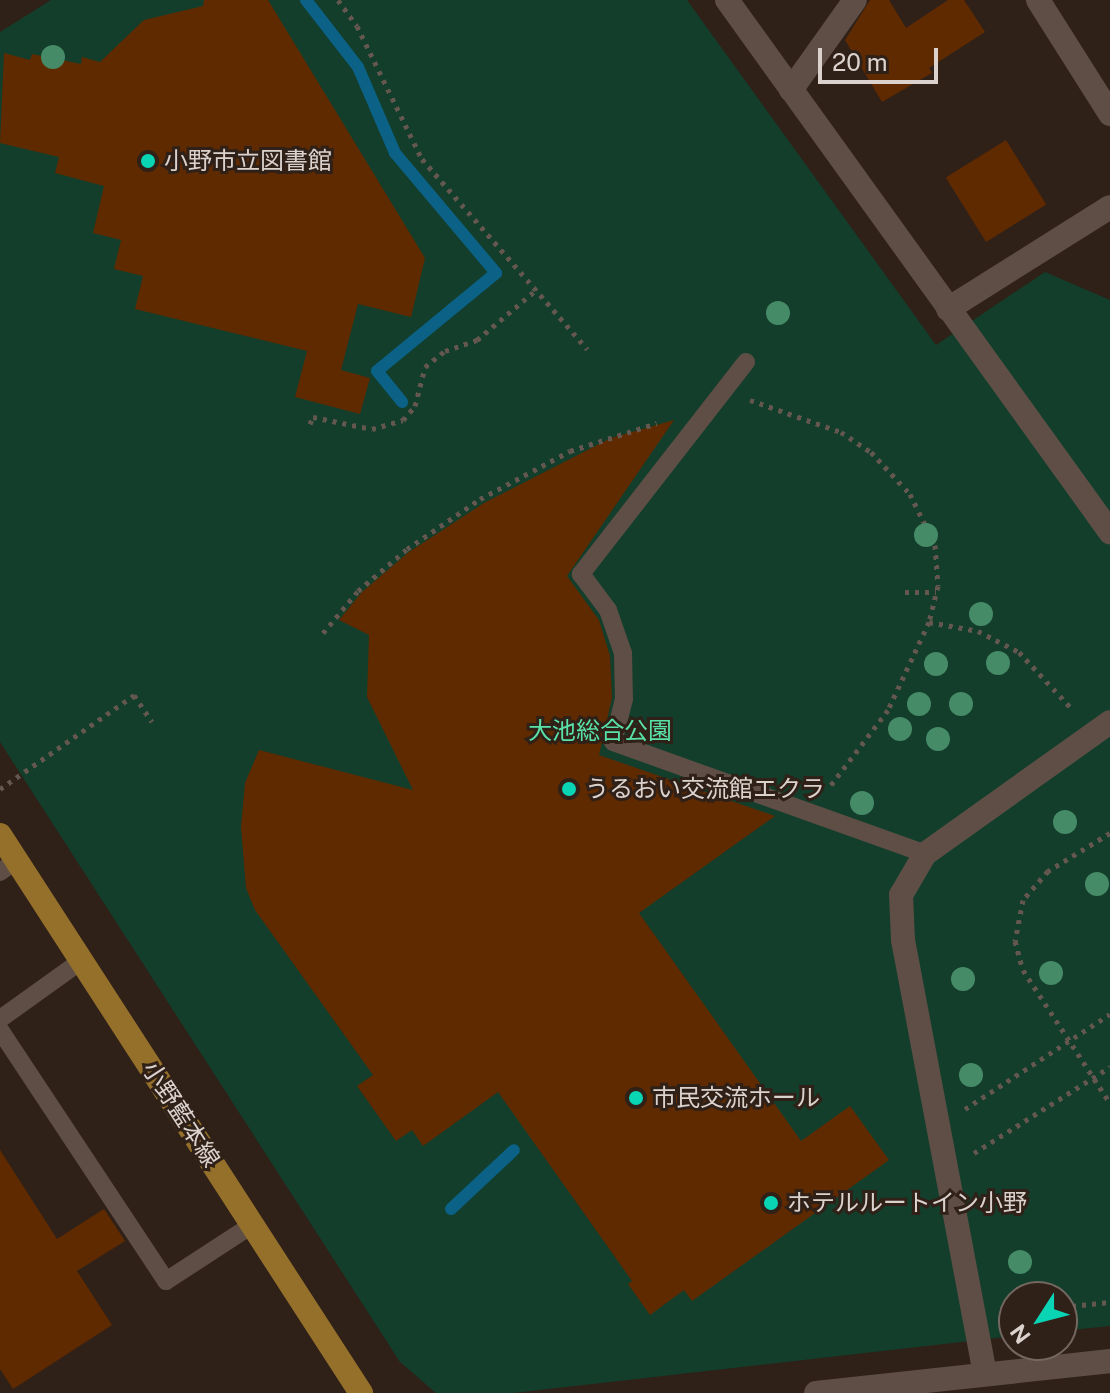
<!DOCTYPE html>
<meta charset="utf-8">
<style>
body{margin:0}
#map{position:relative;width:1110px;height:1393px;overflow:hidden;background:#2f2018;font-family:"Public Sans","Noto Sans JP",sans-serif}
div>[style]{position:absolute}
.green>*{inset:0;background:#133e2b}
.stream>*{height:12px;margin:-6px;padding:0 6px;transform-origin:6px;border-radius:6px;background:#0b6186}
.building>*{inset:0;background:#602a00;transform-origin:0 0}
.path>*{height:5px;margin-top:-2.5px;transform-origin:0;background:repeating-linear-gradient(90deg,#645750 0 4px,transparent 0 10px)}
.service>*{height:18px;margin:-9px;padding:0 9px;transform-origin:9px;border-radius:9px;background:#5f4e45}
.minor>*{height:24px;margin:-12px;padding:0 12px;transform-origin:12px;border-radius:12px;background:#5f4e45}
.tertiary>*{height:24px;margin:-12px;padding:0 12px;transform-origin:12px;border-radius:12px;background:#5f4e45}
.primary>*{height:24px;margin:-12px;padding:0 12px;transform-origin:12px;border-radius:12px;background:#95702b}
.trees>*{width:24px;height:24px;margin:-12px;border-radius:50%;background:#468b67}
.dots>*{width:22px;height:22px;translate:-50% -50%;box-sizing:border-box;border:4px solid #2f2018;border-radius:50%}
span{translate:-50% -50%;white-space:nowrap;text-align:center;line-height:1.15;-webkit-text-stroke:6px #2f2018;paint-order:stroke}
.poi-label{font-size:24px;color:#dcd2cd}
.left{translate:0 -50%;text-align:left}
.park-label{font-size:24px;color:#59e2a7}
.street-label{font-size:24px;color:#dcd2cd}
.north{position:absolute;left:998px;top:1281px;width:80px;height:80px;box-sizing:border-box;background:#2f2018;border:2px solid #746760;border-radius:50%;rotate:234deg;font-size:22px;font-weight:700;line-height:32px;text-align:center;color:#dcd2cd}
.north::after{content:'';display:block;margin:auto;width:28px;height:36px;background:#09d5b5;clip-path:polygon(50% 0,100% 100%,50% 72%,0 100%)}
.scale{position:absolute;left:818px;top:48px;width:120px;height:36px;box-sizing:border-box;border:4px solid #dcd2cd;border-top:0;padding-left:10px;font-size:24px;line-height:28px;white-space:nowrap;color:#dcd2cd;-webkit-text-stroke:6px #2f2018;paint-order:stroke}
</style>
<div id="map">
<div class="green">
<div style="clip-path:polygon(51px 0,687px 0,936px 345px,1045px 272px,1110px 300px,1110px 1326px,1062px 1331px,1062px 1297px,1014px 1297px,1014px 1336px,513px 1393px,436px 1393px,400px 1362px,0 742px,0 32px)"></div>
</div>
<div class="stream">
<div style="left:306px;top:0;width:85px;rotate:52.2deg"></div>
<div style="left:358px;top:67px;width:94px;rotate:66.7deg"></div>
<div style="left:395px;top:153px;width:157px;rotate:49.9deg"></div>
<div style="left:496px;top:273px;width:154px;rotate:140.5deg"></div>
<div style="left:377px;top:371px;width:40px;rotate:51deg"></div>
<div style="left:451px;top:1209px;width:86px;rotate:-43.1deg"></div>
</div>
<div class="building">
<div style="clip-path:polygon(204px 0,268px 0,425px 258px,411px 317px,358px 304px,341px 370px,370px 378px,360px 414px,295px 397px,307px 351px,135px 309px,143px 276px,114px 269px,121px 240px,93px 233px,104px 186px,55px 173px,59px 157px,0 143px,4px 53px,30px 60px,32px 54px,81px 64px,82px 57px,100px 62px,144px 20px,203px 6px)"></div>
<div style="clip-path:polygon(870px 0,889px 0,906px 28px,948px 0,964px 0,985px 32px,929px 68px,932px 73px,882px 102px,845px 40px)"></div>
<div style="left:1006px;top:140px;width:76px;height:71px;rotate:58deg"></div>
<div style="clip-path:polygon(674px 420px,567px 576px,599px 620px,610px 656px,612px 698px,599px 755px,775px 816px,639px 913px,801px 1141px,850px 1106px,889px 1160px,692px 1301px,684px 1290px,650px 1315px,628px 1284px,632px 1281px,498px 1092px,423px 1146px,412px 1130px,396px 1141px,357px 1086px,373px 1075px,255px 910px,246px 888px,241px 827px,245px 783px,259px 750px,413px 790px,367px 697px,369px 635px,339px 620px,362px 592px,409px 552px,484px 503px,611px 438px)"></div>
<div style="clip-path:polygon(0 1150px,57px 1239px,104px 1209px,125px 1241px,77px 1271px,112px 1325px,13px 1389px,0 1369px)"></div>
</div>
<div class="path">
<div style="left:338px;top:0;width:32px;rotate:54deg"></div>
<div style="left:357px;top:26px;width:148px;rotate:64deg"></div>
<div style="left:422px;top:159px;width:252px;rotate:49deg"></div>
<div style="left:750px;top:400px;width:96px;rotate:19.4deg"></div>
<div style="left:841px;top:432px;width:36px;rotate:34deg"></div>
<div style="left:871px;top:452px;width:57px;rotate:47.1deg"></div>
<div style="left:910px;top:494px;width:57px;rotate:63.9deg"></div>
<div style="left:935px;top:545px;width:41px;rotate:85.8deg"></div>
<div style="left:938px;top:586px;width:37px;rotate:104deg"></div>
<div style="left:929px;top:622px;width:97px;rotate:115deg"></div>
<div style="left:888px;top:710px;width:99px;rotate:127.2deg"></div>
<div style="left:310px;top:424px;width:8px;rotate:-67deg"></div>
<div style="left:313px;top:417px;width:60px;rotate:11.5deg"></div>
<div style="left:372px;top:429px;width:32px;rotate:-16deg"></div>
<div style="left:403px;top:420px;width:18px;rotate:-49deg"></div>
<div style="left:415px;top:406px;width:40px;rotate:-75.6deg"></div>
<div style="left:425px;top:367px;width:26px;rotate:-39deg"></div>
<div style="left:445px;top:351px;width:34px;rotate:-19deg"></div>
<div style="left:477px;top:340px;width:77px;rotate:-40.3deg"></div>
<div style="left:905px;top:592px;width:31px"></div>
<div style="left:929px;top:622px;width:50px;rotate:10.4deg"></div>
<div style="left:978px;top:631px;width:46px;rotate:27.1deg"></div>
<div style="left:1019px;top:652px;width:78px;rotate:47.1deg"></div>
<div style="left:323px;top:633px;width:55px;rotate:-50.2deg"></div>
<div style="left:358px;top:591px;width:65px;rotate:-40.6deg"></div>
<div style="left:407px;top:549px;width:88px;rotate:-34.4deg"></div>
<div style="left:480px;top:499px;width:102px;rotate:-28.1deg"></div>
<div style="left:570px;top:451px;width:91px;rotate:-17.8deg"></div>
<div style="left:0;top:789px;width:164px;rotate:-35deg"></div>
<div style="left:134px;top:695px;width:32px;rotate:56deg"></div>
<div style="left:1110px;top:833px;width:73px;rotate:148.5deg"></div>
<div style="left:1048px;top:871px;width:38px;rotate:131deg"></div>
<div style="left:1023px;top:900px;width:42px;rotate:101deg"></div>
<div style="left:1015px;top:941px;width:30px;rotate:75deg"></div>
<div style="left:1023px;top:970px;width:159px;rotate:56.8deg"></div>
<div style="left:965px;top:1109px;width:173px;rotate:-33.2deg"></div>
<div style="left:974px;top:1153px;width:161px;rotate:-32.3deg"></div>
<div style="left:1062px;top:1307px;width:48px;rotate:-5.9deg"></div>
</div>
<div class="service">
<div style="left:746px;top:362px;width:269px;rotate:127.9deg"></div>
<div style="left:581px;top:574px;width:45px;rotate:53.1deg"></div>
<div style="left:608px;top:610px;width:46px;rotate:70.8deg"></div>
<div style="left:623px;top:653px;width:46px;rotate:88.8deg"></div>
<div style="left:624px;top:699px;width:44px;rotate:104.3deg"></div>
<div style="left:613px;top:742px;width:331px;rotate:19.7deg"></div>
<div style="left:0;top:872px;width:19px;rotate:-35deg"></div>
<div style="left:0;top:1019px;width:100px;rotate:-35.6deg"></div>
<div style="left:0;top:1030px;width:301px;rotate:56.5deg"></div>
<div style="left:166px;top:1281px;width:103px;rotate:-33.1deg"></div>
</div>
<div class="minor">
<div style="left:727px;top:0;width:656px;rotate:54.25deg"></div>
<div style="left:1038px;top:0;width:135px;rotate:57.7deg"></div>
<div style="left:791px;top:90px;width:110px;rotate:-54.6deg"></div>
<div style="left:948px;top:309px;width:191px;rotate:-32.2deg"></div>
<div style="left:985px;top:1374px;width:442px;rotate:-100.7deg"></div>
<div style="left:903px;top:940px;width:45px;rotate:-92.5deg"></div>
<div style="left:901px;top:895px;width:48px;rotate:-59.7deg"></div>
<div style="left:925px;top:854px;width:227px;rotate:-35.5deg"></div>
</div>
<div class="tertiary">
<div style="left:816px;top:1393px;width:296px;rotate:-6.2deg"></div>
</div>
<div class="primary">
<div style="left:0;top:835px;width:665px;rotate:57.1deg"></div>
</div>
<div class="trees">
<div style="left:53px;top:57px"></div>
<div style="left:778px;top:313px"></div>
<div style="left:926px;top:535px"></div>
<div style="left:981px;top:614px"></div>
<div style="left:998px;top:663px"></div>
<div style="left:936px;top:664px"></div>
<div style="left:919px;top:704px"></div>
<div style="left:961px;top:704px"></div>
<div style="left:900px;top:729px"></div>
<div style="left:938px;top:739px"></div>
<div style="left:862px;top:803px"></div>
<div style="left:1065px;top:822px"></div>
<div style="left:1097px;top:884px"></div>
<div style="left:1051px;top:973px"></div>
<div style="left:963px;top:979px"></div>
<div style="left:971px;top:1075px"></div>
<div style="left:1020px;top:1262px"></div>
</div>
<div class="dots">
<div style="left:148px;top:161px;background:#09d5b5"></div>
<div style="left:569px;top:789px;background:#09d5b5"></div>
<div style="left:636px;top:1098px;background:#09d5b5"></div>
<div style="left:771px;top:1203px;background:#09d5b5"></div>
</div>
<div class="poi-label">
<span class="left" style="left:164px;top:161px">小野市立図書館</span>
<span class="left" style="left:585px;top:789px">うるおい交流館エクラ</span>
<span class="left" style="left:652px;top:1098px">市民交流ホール</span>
<span class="left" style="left:787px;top:1203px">ホテルルートイン小野</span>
</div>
<div class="park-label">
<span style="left:600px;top:731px">大池総合公園</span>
</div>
<div class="street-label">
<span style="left:181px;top:1114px;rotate:57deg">小野藍本線</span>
</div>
<div class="north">N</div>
<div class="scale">20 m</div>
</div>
